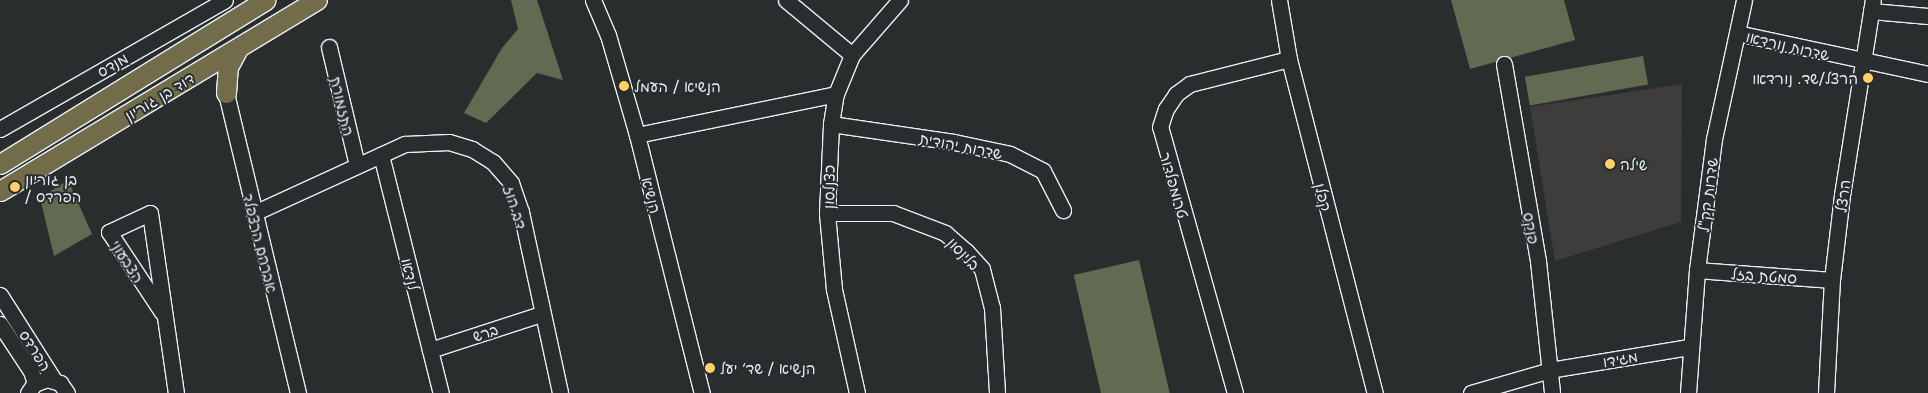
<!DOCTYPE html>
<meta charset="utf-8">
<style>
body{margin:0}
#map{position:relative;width:1928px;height:393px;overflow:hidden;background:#2a2d2e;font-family:"Playpen Sans","Playpen Sans Hebrew",sans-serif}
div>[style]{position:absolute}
.built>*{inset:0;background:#3f3c3c}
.green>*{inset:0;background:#626a51;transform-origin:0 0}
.roads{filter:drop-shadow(1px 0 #e8f1f8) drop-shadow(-1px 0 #e8f1f8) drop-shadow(0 1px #e8f1f8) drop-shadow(0 -1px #e8f1f8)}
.minor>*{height:15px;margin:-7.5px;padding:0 7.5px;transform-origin:7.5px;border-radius:7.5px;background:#2a2d2e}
.major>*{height:19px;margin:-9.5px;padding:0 9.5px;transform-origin:9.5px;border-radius:9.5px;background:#736c4b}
.dots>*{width:14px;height:14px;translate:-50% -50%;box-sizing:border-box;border:2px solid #2a2d2e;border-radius:50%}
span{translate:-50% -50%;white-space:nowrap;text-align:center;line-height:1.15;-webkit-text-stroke:4px #2a2d2e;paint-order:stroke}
.street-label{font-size:15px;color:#e8f1f8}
.poi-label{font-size:15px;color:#e8f1f8}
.right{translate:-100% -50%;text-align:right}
.left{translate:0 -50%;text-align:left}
</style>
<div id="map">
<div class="built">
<div style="clip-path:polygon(1682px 84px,1681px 222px,1555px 261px,1530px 107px)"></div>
</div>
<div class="green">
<div style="clip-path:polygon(511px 0,537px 0,563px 80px,537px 73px,486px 123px,464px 113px,502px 48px,518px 29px)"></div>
<div style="clip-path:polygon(1451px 0,1564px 0,1575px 40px,1470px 69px)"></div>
<div style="left:1643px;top:56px;width:29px;height:120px;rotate:80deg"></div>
<div style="clip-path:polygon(68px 180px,92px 234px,54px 256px,40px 198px)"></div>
<div style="left:1139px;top:260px;width:137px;height:67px;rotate:77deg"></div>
</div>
<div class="roads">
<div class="minor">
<div style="left:593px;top:0;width:38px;rotate:67deg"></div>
<div style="left:608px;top:35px;width:104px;rotate:73.8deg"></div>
<div style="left:637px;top:135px;width:266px;rotate:75.9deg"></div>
<div style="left:786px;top:0;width:86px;rotate:39.8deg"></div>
<div style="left:1279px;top:0;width:60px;rotate:80.4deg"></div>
<div style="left:1289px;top:59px;width:345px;rotate:75.6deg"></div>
<div style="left:1871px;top:11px;width:57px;rotate:5deg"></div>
<div style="left:1737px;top:33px;width:195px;rotate:12.1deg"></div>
<div style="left:329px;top:47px;width:121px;rotate:76.7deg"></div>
<div style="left:1504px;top:64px;width:200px;rotate:80.2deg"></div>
<div style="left:1538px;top:261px;width:133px;rotate:83.9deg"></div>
<div style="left:226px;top:93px;width:309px;rotate:76.5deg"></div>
<div style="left:831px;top:124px;width:124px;rotate:8.3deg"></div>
<div style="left:954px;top:142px;width:57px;rotate:12.1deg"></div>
<div style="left:1010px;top:154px;width:37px;rotate:27deg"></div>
<div style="left:1043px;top:171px;width:44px;rotate:62.9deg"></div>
<div style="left:0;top:129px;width:259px;rotate:-29.8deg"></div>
<div style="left:637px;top:135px;width:203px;rotate:-11.6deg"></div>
<div style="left:381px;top:155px;width:245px;rotate:75.9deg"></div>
<div style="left:254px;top:213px;width:166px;rotate:-24.6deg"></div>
<div style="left:405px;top:144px;width:44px;rotate:-2.6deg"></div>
<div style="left:449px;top:142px;width:24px;rotate:17deg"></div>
<div style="left:472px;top:149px;width:25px;rotate:32deg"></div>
<div style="left:493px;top:162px;width:28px;rotate:49deg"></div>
<div style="left:511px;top:183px;width:31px;rotate:71deg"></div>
<div style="left:521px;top:212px;width:185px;rotate:77.8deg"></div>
<div style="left:827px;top:213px;width:66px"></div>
<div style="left:893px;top:213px;width:56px;rotate:21deg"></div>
<div style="left:945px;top:233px;width:28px;rotate:41deg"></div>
<div style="left:966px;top:251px;width:24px;rotate:48deg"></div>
<div style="left:982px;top:269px;width:40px;rotate:75.6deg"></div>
<div style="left:992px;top:308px;width:85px;rotate:86.6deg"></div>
<div style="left:1697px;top:270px;width:135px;rotate:4.2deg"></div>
<div style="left:0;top:295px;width:101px;rotate:57.6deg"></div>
<div style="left:162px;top:312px;width:96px;rotate:-123.5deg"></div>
<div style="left:109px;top:232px;width:45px;rotate:-24.9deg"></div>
<div style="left:150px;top:213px;width:182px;rotate:81.8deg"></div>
<div style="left:0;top:324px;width:56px;rotate:56.6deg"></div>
<div style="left:31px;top:371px;width:13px;rotate:72deg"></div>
<div style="left:430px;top:350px;width:117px;rotate:-18deg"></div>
<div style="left:28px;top:393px;width:11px;rotate:-56deg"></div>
<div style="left:34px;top:384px;width:14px;rotate:-21deg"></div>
<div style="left:47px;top:379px;width:14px;rotate:17deg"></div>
<div style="left:60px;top:383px;width:12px;rotate:55deg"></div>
<div style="left:857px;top:393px;width:107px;rotate:-102.5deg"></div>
<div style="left:834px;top:289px;width:76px;rotate:-95.3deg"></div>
<div style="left:827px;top:213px;width:89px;rotate:-87.4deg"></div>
<div style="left:831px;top:124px;width:30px;rotate:-81deg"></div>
<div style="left:836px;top:94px;width:42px;rotate:-67.7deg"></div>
<div style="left:852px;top:55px;width:73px;rotate:-48.9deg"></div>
<div style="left:1235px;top:393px;width:276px;rotate:-105.7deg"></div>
<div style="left:1160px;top:127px;width:19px;rotate:-72deg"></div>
<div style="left:1166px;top:109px;width:18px;rotate:-56deg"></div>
<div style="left:1176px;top:94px;width:17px;rotate:-36deg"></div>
<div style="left:1190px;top:84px;width:102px;rotate:-14.2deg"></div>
<div style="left:1471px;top:393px;width:82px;rotate:-16.2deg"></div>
<div style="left:1550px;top:370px;width:141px;rotate:-9.4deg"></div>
<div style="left:1688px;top:393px;width:123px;rotate:-85.8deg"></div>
<div style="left:1697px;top:270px;width:132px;rotate:-82.6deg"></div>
<div style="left:1714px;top:139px;width:142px;rotate:-77.8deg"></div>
<div style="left:1826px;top:393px;width:113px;rotate:-87deg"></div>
<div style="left:1832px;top:280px;width:86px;rotate:-83.3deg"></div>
<div style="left:1842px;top:195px;width:197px;rotate:-81deg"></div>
</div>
<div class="major">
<div style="left:226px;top:93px;width:26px;rotate:-86deg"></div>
<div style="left:228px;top:67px;width:21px;rotate:-62deg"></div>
<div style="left:0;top:164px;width:312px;rotate:-31.7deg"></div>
<div style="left:0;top:191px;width:370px;rotate:-31.1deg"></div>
</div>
</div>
<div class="dots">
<div style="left:1868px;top:78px;background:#ffd166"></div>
<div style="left:624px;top:86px;background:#ffd166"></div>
<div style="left:1610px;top:164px;background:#ffd166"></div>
<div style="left:15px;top:187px;background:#ffd166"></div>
<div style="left:710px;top:368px;background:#ffd166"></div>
</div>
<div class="street-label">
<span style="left:1788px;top:45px;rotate:13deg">שדרות נורדאו</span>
<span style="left:112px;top:64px;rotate:-30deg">מנדס</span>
<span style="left:159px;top:96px;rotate:-31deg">דוד בן גוריון</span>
<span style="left:343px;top:106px;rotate:77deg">התזמורת</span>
<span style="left:961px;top:145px;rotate:11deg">שדרות יהודית</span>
<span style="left:1175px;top:185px;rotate:74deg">טרומפלדור</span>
<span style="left:828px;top:187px;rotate:-89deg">כצנלסון</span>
<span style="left:652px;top:195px;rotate:76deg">הנשיא</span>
<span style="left:1707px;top:195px;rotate:-83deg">שדרות קק"ל</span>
<span style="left:1842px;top:196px;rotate:-83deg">הרצל</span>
<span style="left:1324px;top:197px;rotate:76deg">קפלן</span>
<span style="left:516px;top:207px;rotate:73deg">דב הוז</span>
<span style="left:1532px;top:228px;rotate:80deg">פנקס</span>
<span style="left:261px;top:243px;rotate:76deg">אברהם הרצפלד</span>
<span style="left:964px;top:253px;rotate:46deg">בלינסון</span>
<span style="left:128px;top:261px;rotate:57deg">הצבעוני</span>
<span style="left:411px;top:274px;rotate:76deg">לנדאו</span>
<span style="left:1764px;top:275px;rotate:4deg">סמטת בזל</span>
<span style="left:485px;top:332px;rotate:-18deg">ברש</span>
<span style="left:36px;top:350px;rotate:58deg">הפרדס</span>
<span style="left:1620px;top:358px;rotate:-10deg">מגידו</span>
</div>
<div class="poi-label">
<span class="right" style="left:1858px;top:78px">הרצל/שד. נורדאו</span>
<span class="left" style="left:634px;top:86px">הנשיא / העמל</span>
<span class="left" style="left:1620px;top:164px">שילה</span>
<span class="left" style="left:25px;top:187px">בן גוריון<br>/ הפרדס</span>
<span class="left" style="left:720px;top:368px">הנשיא / שד׳ יעל</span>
</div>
</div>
